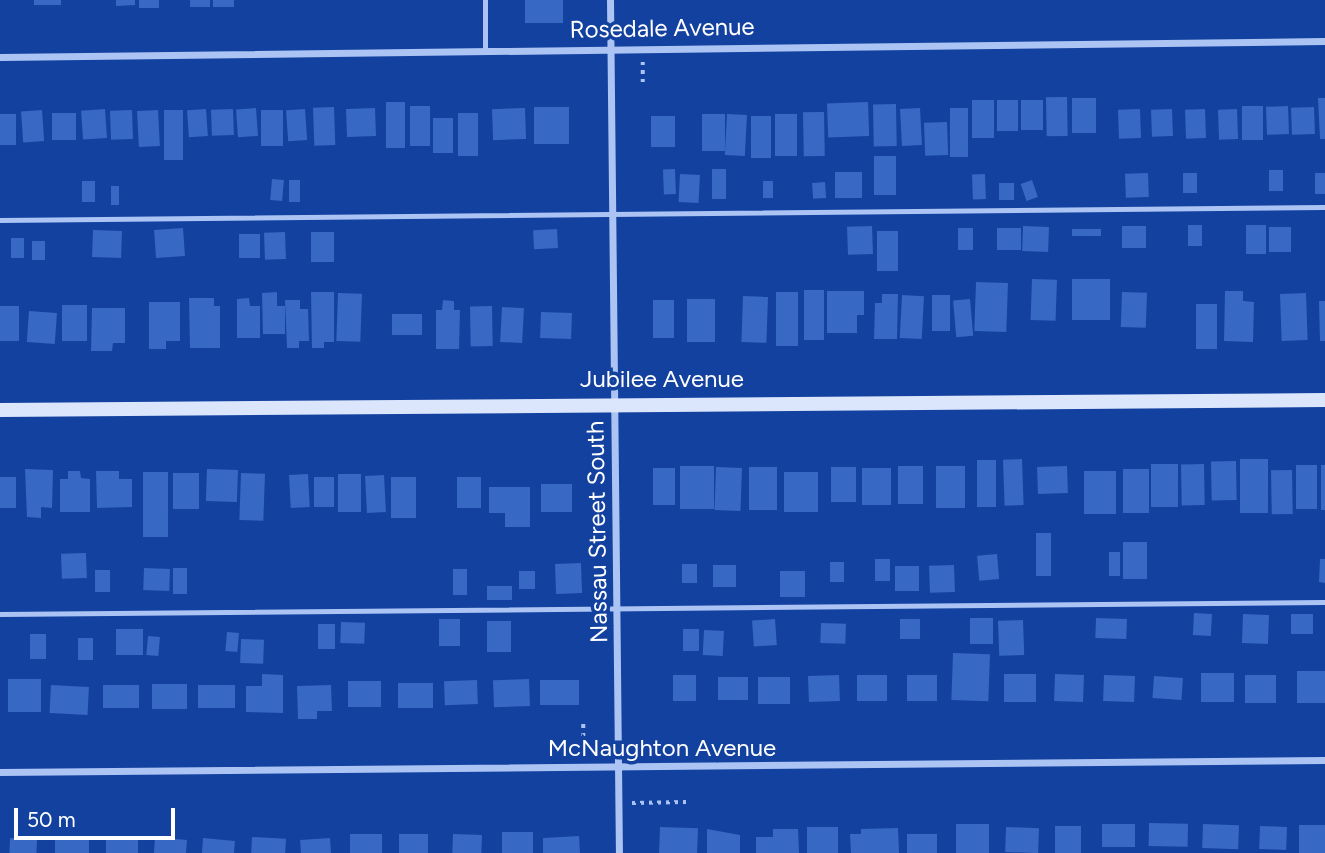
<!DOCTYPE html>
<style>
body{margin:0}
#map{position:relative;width:1325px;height:853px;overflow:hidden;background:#13419f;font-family:Figtree,sans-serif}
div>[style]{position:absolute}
.building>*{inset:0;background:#3768c4;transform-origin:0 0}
.path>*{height:3.5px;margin-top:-1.75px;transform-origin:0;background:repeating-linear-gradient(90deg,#abc4f4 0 3.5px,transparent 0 8.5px)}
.lane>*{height:5px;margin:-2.5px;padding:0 2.5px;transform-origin:2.5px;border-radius:2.5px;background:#abc4f4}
.street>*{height:7px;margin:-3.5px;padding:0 3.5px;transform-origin:3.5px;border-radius:3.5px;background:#abc4f4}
.secondary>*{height:14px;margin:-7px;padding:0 7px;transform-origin:7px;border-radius:7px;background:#dbe6fd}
span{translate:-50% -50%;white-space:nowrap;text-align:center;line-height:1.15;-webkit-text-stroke:7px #13419f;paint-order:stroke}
.street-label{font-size:24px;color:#fff}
.scale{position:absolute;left:14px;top:808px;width:161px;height:32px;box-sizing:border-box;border:4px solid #fff;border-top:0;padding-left:9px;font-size:21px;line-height:24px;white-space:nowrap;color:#fff;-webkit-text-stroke:5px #13419f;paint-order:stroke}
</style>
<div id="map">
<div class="building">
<div style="left:34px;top:0;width:27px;height:5px"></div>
<div style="clip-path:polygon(116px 0,135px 0,135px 5px,116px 6px)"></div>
<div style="left:139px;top:0;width:20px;height:8px"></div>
<div style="left:190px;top:0;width:20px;height:7px"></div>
<div style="left:213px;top:0;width:21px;height:7px"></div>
<div style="left:525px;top:0;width:38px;height:23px"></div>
<div style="left:1067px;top:97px;width:39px;height:21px;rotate:89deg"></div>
<div style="left:1072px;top:98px;width:24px;height:35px"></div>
<div style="clip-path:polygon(1318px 98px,1325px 98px,1325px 139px,1320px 139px)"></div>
<div style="left:972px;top:100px;width:22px;height:38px"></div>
<div style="left:997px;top:100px;width:21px;height:31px"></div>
<div style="left:1021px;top:100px;width:22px;height:30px"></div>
<div style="left:386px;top:102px;width:19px;height:46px"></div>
<div style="left:868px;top:102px;width:34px;height:41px;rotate:88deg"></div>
<div style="left:896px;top:104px;width:42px;height:23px;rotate:89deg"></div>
<div style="left:410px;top:106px;width:20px;height:40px"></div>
<div style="left:1242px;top:106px;width:21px;height:34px"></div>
<div style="left:1288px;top:106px;width:28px;height:22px;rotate:88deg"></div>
<div style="left:334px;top:107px;width:38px;height:21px;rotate:88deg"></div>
<div style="left:569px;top:107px;width:37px;height:35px;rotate:90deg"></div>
<div style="left:1314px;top:107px;width:27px;height:23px;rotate:88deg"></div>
<div style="left:256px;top:108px;width:28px;height:20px;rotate:86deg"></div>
<div style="left:375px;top:108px;width:28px;height:29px;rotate:88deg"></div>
<div style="left:525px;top:108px;width:31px;height:33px;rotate:88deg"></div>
<div style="left:920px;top:108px;width:37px;height:20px;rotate:87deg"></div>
<div style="left:950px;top:108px;width:18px;height:49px"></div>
<div style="left:105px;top:109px;width:29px;height:24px;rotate:86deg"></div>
<div style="left:206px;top:109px;width:27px;height:19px;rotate:86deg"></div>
<div style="left:233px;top:109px;width:26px;height:22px;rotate:88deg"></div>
<div style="left:305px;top:109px;width:31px;height:19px;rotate:86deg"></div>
<div style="left:1140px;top:109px;width:29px;height:22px;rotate:88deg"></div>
<div style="left:1172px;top:109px;width:27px;height:21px;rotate:88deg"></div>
<div style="left:1205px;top:109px;width:29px;height:20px;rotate:88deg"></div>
<div style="left:1237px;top:109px;width:30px;height:19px;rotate:88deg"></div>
<div style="left:42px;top:110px;width:31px;height:21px;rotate:86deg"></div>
<div style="left:132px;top:110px;width:29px;height:22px;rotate:88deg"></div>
<div style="left:158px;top:110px;width:36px;height:21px;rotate:87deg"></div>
<div style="left:164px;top:110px;width:19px;height:50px"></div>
<div style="left:261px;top:110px;width:22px;height:36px"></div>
<div style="left:824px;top:112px;width:44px;height:21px;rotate:89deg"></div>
<div style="left:52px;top:113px;width:24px;height:27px"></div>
<div style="left:458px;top:113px;width:20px;height:43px"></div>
<div style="left:0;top:114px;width:16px;height:31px"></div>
<div style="left:702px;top:114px;width:23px;height:37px"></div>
<div style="left:727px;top:114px;width:20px;height:41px;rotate:3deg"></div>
<div style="left:775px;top:114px;width:22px;height:42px"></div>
<div style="left:651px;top:116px;width:24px;height:31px"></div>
<div style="left:751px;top:116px;width:20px;height:42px"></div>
<div style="left:433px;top:118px;width:20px;height:35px"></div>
<div style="left:947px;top:122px;width:33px;height:23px;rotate:88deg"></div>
<div style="left:874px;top:156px;width:22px;height:39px"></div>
<div style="left:675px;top:169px;width:25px;height:12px;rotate:88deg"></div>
<div style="left:712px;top:169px;width:14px;height:30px"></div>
<div style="left:1269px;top:170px;width:14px;height:21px"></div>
<div style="left:862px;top:172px;width:26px;height:27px;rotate:90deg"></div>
<div style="left:1148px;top:173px;width:24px;height:23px;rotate:88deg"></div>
<div style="left:1197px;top:173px;width:20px;height:14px;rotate:90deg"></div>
<div style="left:1325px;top:173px;width:21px;height:10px;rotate:90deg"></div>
<div style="left:680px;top:174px;width:20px;height:28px;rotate:3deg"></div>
<div style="left:985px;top:174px;width:25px;height:13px;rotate:88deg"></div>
<div style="left:272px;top:179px;width:12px;height:21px;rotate:5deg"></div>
<div style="left:289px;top:180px;width:11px;height:22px"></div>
<div style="left:1032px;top:180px;width:18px;height:12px;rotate:71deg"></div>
<div style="left:82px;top:181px;width:13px;height:21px"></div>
<div style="left:763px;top:181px;width:10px;height:17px"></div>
<div style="left:825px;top:182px;width:16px;height:13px;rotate:86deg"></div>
<div style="left:999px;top:183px;width:15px;height:17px"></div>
<div style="left:111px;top:186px;width:8px;height:19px"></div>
<div style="left:1188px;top:225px;width:14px;height:21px"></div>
<div style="left:1246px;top:225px;width:20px;height:29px"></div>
<div style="left:872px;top:226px;width:28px;height:25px;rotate:88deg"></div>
<div style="left:1023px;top:226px;width:26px;height:25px;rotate:2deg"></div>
<div style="left:1122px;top:226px;width:24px;height:22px"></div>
<div style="left:1269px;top:227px;width:22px;height:25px"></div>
<div style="left:183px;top:228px;width:28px;height:29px;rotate:86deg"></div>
<div style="left:958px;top:228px;width:15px;height:22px"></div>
<div style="left:997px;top:228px;width:24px;height:22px"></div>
<div style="left:557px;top:229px;width:19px;height:24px;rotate:87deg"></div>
<div style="left:1072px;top:229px;width:29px;height:7px"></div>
<div style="left:93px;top:230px;width:29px;height:27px;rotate:2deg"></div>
<div style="left:877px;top:231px;width:21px;height:40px"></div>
<div style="left:285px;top:232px;width:27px;height:21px;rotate:88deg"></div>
<div style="left:311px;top:232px;width:23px;height:30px"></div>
<div style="left:239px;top:234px;width:21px;height:24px"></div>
<div style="left:11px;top:238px;width:13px;height:20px"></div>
<div style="left:32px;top:241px;width:13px;height:19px"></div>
<div style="left:1032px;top:279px;width:25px;height:41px;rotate:2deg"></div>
<div style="left:1072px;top:279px;width:38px;height:41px"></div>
<div style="left:976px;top:282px;width:32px;height:49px;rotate:2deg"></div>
<div style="left:824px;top:290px;width:50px;height:20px;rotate:90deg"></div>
<div style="clip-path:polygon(827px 291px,864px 291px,864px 315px,857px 315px,857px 333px,827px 333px)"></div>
<div style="clip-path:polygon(1225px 291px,1243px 291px,1243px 301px,1254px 302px,1253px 342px,1224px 341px)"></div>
<div style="clip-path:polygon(277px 292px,277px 306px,285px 306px,285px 334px,263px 334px,262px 293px)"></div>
<div style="clip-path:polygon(311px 292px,334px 292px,334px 342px,324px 342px,324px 348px,312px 348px)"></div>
<div style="left:776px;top:292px;width:22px;height:54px"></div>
<div style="left:1122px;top:292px;width:25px;height:35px;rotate:2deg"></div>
<div style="left:338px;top:293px;width:24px;height:48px;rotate:2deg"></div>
<div style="left:1306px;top:293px;width:47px;height:26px;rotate:88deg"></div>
<div style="clip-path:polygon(882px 294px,898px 294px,897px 339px,874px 339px,875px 303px,882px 303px)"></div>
<div style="left:902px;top:295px;width:22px;height:43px;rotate:3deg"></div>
<div style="left:932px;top:295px;width:18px;height:36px"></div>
<div style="left:743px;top:296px;width:25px;height:46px;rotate:2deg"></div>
<div style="clip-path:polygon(189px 298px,214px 298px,214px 306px,220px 306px,220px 348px,190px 348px)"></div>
<div style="clip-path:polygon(249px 298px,250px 306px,260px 306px,260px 338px,237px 338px,237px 299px)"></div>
<div style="left:687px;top:299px;width:28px;height:43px"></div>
<div style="left:970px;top:299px;width:37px;height:17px;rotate:85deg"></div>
<div style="clip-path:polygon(285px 300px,300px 300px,300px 309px,308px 309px,309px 341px,299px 341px,299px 348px,287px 348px)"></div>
<div style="clip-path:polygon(443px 300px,454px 301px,454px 310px,460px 310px,459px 349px,436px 349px,436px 310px,442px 310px)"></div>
<div style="left:653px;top:300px;width:21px;height:38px"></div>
<div style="clip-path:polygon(1319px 301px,1325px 301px,1325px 341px,1320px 341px)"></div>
<div style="clip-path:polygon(149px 302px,180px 302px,180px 341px,166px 341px,166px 349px,149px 349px)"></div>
<div style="left:1196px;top:304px;width:21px;height:45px"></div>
<div style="left:62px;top:305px;width:25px;height:36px"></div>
<div style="left:0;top:306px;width:19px;height:35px"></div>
<div style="left:492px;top:306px;width:40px;height:22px;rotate:89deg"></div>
<div style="left:502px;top:307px;width:22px;height:35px;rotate:3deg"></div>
<div style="clip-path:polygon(92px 308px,125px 308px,125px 343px,113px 343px,112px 351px,91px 351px)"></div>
<div style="left:29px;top:311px;width:28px;height:31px;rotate:4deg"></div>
<div style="left:541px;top:312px;width:31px;height:26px;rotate:2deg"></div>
<div style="left:422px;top:314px;width:21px;height:30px;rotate:90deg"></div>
<div style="left:1022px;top:459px;width:46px;height:19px;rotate:88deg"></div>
<div style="left:1240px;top:459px;width:28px;height:54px"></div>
<div style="left:977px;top:460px;width:19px;height:47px"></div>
<div style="left:1236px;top:461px;width:39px;height:25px;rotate:89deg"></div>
<div style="left:1151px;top:464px;width:27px;height:43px"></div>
<div style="left:1204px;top:464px;width:41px;height:23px;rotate:89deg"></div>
<div style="left:1296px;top:465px;width:21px;height:44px"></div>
<div style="left:1321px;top:465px;width:4px;height:45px"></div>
<div style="left:680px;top:466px;width:34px;height:43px"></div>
<div style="left:898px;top:466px;width:25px;height:38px"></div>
<div style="left:936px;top:466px;width:29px;height:42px"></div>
<div style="left:1067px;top:466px;width:27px;height:30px;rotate:88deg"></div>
<div style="left:716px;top:467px;width:26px;height:43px;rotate:2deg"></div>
<div style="left:749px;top:467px;width:28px;height:43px"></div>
<div style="left:856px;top:467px;width:35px;height:25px;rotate:90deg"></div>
<div style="left:653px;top:468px;width:22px;height:37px"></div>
<div style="left:862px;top:468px;width:29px;height:37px"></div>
<div style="clip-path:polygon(25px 469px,53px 470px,52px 508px,41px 507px,41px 518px,27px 517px)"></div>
<div style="left:207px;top:469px;width:31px;height:32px;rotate:2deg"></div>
<div style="left:1123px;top:469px;width:26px;height:44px"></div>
<div style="left:1292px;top:470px;width:44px;height:21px;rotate:89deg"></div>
<div style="clip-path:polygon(68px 471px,80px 471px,81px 478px,90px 479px,90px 512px,60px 512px,60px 479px,68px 479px)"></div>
<div style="clip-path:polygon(96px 471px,119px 471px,119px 479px,132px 479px,132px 507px,97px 508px)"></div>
<div style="left:1084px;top:471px;width:32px;height:43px"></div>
<div style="left:143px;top:472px;width:25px;height:65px"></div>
<div style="left:784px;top:472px;width:34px;height:40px"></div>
<div style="left:173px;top:473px;width:26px;height:36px"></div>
<div style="left:241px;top:473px;width:24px;height:47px;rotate:2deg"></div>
<div style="left:308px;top:474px;width:33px;height:19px;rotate:87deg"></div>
<div style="left:338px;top:474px;width:23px;height:38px"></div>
<div style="left:384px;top:475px;width:37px;height:19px;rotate:87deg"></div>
<div style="left:16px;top:477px;width:31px;height:16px;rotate:90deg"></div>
<div style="left:314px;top:477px;width:20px;height:30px"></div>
<div style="left:391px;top:477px;width:25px;height:41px"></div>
<div style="left:457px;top:477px;width:24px;height:31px"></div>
<div style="left:541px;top:484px;width:31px;height:28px"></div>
<div style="clip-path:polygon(489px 487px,530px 487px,530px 527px,505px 527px,505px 513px,489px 513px)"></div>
<div style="left:1036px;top:533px;width:15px;height:43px"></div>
<div style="left:1123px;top:542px;width:24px;height:37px"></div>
<div style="left:1109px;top:552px;width:11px;height:24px"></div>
<div style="left:86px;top:553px;width:25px;height:25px;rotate:88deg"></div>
<div style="left:997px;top:554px;width:25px;height:20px;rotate:85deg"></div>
<div style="left:890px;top:559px;width:22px;height:15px;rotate:90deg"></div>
<div style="clip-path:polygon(1320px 559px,1325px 559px,1325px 583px,1319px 582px)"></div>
<div style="left:830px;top:562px;width:14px;height:20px"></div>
<div style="left:581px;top:563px;width:30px;height:26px;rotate:88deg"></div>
<div style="left:682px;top:564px;width:15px;height:19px"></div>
<div style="left:713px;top:565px;width:23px;height:22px"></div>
<div style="left:954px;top:565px;width:27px;height:25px;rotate:88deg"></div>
<div style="left:895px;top:566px;width:24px;height:25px"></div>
<div style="left:144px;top:568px;width:26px;height:22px;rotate:2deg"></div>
<div style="left:173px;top:568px;width:14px;height:26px"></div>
<div style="left:453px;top:569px;width:14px;height:26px"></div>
<div style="left:95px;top:570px;width:15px;height:22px"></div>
<div style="left:519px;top:571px;width:16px;height:18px"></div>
<div style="left:805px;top:571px;width:26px;height:25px;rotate:90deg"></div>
<div style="left:512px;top:586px;width:14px;height:25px;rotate:90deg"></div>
<div style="left:1194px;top:613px;width:18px;height:22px;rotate:3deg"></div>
<div style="left:1243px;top:614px;width:26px;height:29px;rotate:2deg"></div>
<div style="left:1291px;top:614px;width:22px;height:20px"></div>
<div style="left:970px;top:618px;width:23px;height:26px"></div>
<div style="left:1096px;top:618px;width:31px;height:20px;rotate:2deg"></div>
<div style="left:460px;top:619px;width:27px;height:21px;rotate:90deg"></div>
<div style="left:775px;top:619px;width:26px;height:23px;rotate:86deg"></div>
<div style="left:900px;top:619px;width:20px;height:20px"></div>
<div style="left:1023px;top:620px;width:35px;height:25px;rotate:88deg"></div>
<div style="left:487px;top:621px;width:24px;height:31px"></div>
<div style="left:341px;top:622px;width:24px;height:21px;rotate:2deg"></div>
<div style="left:821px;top:623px;width:25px;height:20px;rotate:2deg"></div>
<div style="left:318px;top:624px;width:17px;height:25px"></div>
<div style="left:116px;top:629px;width:27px;height:26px"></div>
<div style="left:683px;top:629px;width:16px;height:22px"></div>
<div style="left:704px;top:630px;width:20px;height:25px;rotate:3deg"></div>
<div style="left:227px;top:632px;width:12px;height:19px;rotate:5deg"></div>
<div style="left:46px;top:634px;width:25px;height:16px;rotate:90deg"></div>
<div style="left:148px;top:636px;width:12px;height:19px;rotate:5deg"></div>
<div style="left:78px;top:638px;width:15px;height:22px"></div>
<div style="left:241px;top:639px;width:23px;height:24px;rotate:2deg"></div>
<div style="left:953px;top:653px;width:37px;height:47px;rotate:2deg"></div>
<div style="left:1325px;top:671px;width:32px;height:28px;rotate:90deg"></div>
<div style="left:1201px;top:673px;width:33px;height:29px"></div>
<div style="clip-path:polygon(262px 674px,283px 675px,283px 713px,246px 712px,246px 686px,262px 686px)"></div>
<div style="left:1004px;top:674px;width:32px;height:28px"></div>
<div style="left:1055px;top:674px;width:29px;height:27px;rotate:2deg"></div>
<div style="left:673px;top:675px;width:23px;height:26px"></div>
<div style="left:839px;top:675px;width:26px;height:31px;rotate:88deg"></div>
<div style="left:857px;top:675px;width:30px;height:26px"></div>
<div style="left:907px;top:675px;width:30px;height:26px"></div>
<div style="left:1104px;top:675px;width:31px;height:26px;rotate:2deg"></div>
<div style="left:1245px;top:675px;width:31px;height:28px"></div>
<div style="left:1154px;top:676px;width:29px;height:22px;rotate:4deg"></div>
<div style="left:718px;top:677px;width:30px;height:23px"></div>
<div style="left:758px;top:677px;width:32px;height:27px"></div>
<div style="left:8px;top:679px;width:33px;height:33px"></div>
<div style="left:529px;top:679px;width:27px;height:36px;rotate:88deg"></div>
<div style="left:477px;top:680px;width:24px;height:33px;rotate:88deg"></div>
<div style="left:579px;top:680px;width:25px;height:39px;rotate:90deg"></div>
<div style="left:348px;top:681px;width:33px;height:26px"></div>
<div style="left:398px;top:683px;width:35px;height:25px"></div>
<div style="left:187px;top:684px;width:25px;height:35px;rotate:90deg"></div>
<div style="left:51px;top:685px;width:38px;height:28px;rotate:3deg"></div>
<div style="left:139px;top:685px;width:23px;height:36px;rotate:90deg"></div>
<div style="left:198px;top:685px;width:37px;height:23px"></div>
<div style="clip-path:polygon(331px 685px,332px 711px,317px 711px,317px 719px,298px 719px,297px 686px)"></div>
<div style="left:1149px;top:823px;width:39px;height:23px;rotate:1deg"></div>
<div style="left:956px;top:824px;width:33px;height:29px"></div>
<div style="left:1102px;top:824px;width:33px;height:23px"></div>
<div style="left:1203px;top:824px;width:36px;height:24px;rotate:2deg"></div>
<div style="left:1325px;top:825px;width:28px;height:26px;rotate:90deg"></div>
<div style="left:1055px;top:826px;width:26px;height:27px"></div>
<div style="left:1260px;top:826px;width:27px;height:23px;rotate:2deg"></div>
<div style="left:660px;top:827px;width:38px;height:26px;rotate:2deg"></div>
<div style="left:838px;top:827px;width:26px;height:31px;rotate:90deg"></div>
<div style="left:1006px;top:827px;width:33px;height:25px;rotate:2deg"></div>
<div style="clip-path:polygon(898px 828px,899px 853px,851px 853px,850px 834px,861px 834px,861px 829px)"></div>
<div style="clip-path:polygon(707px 829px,740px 835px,740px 853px,707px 853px)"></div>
<div style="clip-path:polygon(773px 829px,798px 829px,799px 853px,756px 853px,756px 837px,773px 837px)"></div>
<div style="left:502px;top:832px;width:31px;height:21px"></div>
<div style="left:350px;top:834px;width:32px;height:19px"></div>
<div style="left:428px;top:834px;width:19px;height:29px;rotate:90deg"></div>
<div style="left:453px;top:834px;width:29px;height:19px;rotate:2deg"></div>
<div style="left:907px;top:834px;width:30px;height:19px"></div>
<div style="clip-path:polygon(579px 836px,580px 853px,543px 853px,543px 838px)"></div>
<div style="left:106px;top:837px;width:32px;height:16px"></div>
<div style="clip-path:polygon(155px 837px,187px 840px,186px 853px,154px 853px)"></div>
<div style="left:252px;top:837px;width:34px;height:16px;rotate:3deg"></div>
<div style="left:10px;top:838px;width:27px;height:15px;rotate:2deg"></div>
<div style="clip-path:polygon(203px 838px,235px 841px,234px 853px,202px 853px)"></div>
<div style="left:330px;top:838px;width:15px;height:30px;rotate:86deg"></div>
<div style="left:55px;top:839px;width:34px;height:14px"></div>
</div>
<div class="path">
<div style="left:642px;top:25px;width:12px;rotate:90deg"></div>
<div style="left:643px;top:62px;width:21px;rotate:90deg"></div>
<div style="left:552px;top:745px;width:31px"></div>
<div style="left:583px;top:745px;width:24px;rotate:-90deg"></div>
<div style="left:632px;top:803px;width:54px;rotate:-1.1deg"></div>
</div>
<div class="lane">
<div style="left:485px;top:49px;width:49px;rotate:-90deg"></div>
<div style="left:0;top:220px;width:1325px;rotate:-0.56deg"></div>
<div style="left:0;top:614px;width:1325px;rotate:-0.52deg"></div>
</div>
<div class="street">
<div style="left:610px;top:0;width:853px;rotate:89.4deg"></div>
<div style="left:0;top:57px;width:1325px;rotate:-0.69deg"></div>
<div style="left:0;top:772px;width:1325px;rotate:-0.52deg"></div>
</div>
<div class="secondary">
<div style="left:0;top:410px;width:1325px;rotate:-0.43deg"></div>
</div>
<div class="street-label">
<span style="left:662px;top:28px;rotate:-1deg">Rosedale Avenue</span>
<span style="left:662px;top:379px">Jubilee Avenue</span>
<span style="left:597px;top:532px;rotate:-91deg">Nassau Street South</span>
<span style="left:662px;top:748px">McNaughton Avenue</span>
</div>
<div class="scale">50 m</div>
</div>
